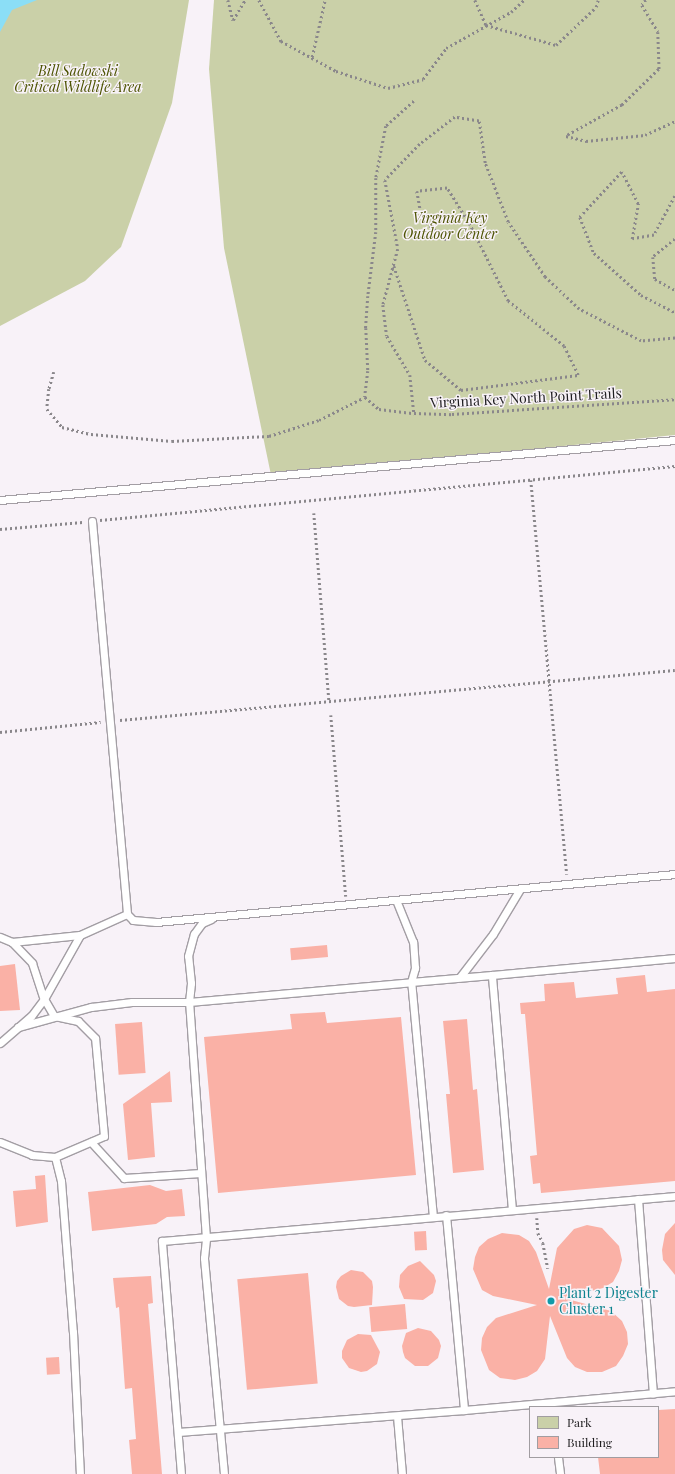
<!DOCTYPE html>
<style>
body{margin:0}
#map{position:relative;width:675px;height:1474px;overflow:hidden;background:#f8f2f8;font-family:"Playfair Display",serif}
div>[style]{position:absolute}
.green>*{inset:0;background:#cad0a8}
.water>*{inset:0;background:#8bdef6}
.building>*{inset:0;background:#fab1a6;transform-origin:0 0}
.path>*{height:2.5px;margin-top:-1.25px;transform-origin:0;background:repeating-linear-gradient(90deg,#8a878b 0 2px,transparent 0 5px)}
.roads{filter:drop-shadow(1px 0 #a39ea4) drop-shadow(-1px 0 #a39ea4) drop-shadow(0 1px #a39ea4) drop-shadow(0 -1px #a39ea4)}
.lane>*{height:7px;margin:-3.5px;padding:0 3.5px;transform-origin:3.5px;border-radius:3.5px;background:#fff}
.dots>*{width:11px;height:11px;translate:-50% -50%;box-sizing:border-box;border:2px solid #f8f2f8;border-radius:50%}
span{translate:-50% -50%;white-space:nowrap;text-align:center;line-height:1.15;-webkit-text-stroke:3px #f8f2f8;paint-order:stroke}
.park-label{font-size:14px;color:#4d5302;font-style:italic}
.street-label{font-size:14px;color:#1e1d1f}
.culture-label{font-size:14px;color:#0d838f}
.left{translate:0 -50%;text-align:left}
.legend{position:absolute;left:529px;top:1406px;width:130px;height:52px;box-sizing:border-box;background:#f8f2f8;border:1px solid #a19da1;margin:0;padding:5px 7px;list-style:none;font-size:12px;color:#1e1d1f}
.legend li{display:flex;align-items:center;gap:8px;height:20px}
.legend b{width:20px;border:1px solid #a19da1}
</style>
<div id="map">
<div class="green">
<div style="clip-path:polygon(0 0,189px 0,172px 103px,121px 247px,85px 281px,0 326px)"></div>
<div style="clip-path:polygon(214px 0,675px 0,675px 435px,271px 475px,224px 248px,209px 69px)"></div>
</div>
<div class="water">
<div style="clip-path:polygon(0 0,37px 0,12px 10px,0 32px)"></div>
</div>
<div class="building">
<div style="left:327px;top:945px;width:12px;height:37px;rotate:85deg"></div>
<div style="clip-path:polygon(15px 964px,20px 1010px,0 1011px,0 966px)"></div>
<div style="clip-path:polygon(645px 975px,647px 992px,675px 989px,675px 1181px,541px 1193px,540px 1183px,533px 1184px,530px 1156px,537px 1155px,525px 1014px,521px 1014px,520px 1003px,545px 1001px,544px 984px,574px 982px,576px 998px,618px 994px,616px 978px)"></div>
<div style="clip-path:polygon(325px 1012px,327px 1023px,401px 1017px,416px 1175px,218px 1193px,204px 1037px,292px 1029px,290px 1014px)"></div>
<div style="clip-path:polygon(467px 1019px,473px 1090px,477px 1089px,484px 1170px,453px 1173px,446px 1094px,450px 1094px,443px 1021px)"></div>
<div style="left:142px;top:1022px;width:51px;height:27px;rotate:86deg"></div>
<div style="clip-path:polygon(170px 1071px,172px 1102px,151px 1103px,155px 1157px,128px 1160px,123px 1104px)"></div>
<div style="clip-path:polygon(45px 1175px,48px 1222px,16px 1227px,13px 1191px,36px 1189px,35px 1176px)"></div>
<div style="clip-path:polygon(150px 1185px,166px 1191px,182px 1189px,185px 1216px,167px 1217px,156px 1224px,92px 1231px,88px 1192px)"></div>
<div style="clip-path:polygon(675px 1223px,675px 1275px,663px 1260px,662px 1250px,665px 1234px)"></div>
<div style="clip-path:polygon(587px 1225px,602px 1228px,619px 1246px,622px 1260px,619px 1271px,613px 1282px,603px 1288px,564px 1298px,611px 1311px,622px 1321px,627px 1332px,628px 1344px,623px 1356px,616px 1366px,602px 1372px,587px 1372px,575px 1367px,567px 1358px,550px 1316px,545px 1359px,537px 1371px,527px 1377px,515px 1380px,500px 1378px,489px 1370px,481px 1350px,482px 1338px,487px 1327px,496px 1318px,537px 1305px,493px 1296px,482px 1290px,473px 1269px,475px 1257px,479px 1247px,488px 1239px,502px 1233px,519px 1235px,529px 1241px,536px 1252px,549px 1289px,557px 1248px,574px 1229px)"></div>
<div style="left:426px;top:1231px;width:19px;height:12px;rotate:87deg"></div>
<div style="clip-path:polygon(420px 1261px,434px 1275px,436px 1281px,433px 1293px,423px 1300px,404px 1299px,399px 1287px,400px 1275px,408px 1266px)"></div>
<div style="clip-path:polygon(351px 1270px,363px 1272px,372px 1281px,373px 1287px,372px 1305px,354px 1307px,348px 1306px,339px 1299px,336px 1287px,337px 1281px,341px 1276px)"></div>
<div style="left:308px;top:1273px;width:111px;height:71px;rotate:85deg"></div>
<div style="clip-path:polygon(151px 1276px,153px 1303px,148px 1304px,162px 1474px,132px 1474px,129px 1440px,136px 1439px,132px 1388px,125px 1389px,119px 1307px,116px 1308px,113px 1278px)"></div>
<div style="left:405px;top:1304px;width:25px;height:36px;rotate:85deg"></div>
<div style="clip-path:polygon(418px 1328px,431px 1331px,439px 1340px,441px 1346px,438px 1358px,428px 1366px,415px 1366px,405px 1358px,403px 1352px,402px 1346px,406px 1333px)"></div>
<div style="clip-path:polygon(358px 1334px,371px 1335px,380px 1352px,377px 1364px,367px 1371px,361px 1372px,349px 1368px,342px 1358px,342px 1351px,347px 1340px)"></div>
<div style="left:59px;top:1357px;width:17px;height:13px;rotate:87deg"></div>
<div style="clip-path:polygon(675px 1409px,675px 1474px,600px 1474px,598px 1457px,658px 1457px,658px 1410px)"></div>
</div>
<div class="path">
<div style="left:228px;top:0;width:21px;rotate:76deg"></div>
<div style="left:233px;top:20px;width:23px;rotate:-59deg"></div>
<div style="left:259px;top:0;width:47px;rotate:61.8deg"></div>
<div style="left:281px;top:41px;width:63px;rotate:28.6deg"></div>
<div style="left:336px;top:71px;width:55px;rotate:18.1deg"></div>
<div style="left:388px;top:88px;width:36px;rotate:-14deg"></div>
<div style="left:423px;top:79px;width:39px;rotate:-53deg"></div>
<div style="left:446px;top:48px;width:74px;rotate:-29deg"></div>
<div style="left:511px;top:12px;width:18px;rotate:-43deg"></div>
<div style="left:475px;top:0;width:27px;rotate:66deg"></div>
<div style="left:486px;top:25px;width:73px;rotate:15.9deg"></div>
<div style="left:556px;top:45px;width:55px;rotate:-43.5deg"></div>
<div style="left:596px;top:7px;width:7px;rotate:-74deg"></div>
<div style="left:646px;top:0;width:6px;rotate:129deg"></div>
<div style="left:642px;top:5px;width:31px;rotate:59deg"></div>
<div style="left:658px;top:32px;width:37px;rotate:88deg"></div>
<div style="left:659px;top:69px;width:52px;rotate:135.8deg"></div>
<div style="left:622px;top:105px;width:64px;rotate:151deg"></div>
<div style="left:566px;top:136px;width:21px;rotate:14deg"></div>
<div style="left:586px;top:141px;width:59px;rotate:-5.8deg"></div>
<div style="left:645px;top:135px;width:33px;rotate:-25deg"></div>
<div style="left:312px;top:57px;width:58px;rotate:-77.2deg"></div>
<div style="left:414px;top:101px;width:38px;rotate:138deg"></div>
<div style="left:386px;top:126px;width:53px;rotate:100.9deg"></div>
<div style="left:376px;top:178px;width:54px;rotate:90deg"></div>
<div style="left:376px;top:232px;width:64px;rotate:97.1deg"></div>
<div style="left:368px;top:296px;width:32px;rotate:94deg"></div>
<div style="left:366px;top:328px;width:43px;rotate:87.3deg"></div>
<div style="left:368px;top:371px;width:26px;rotate:97deg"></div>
<div style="left:365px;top:397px;width:18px;rotate:41deg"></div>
<div style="left:379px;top:409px;width:35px;rotate:7deg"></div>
<div style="left:675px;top:196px;width:44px;rotate:118.3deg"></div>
<div style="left:654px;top:235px;width:22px;rotate:170deg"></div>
<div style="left:632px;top:239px;width:36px;rotate:-80deg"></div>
<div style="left:638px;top:204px;width:36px;rotate:-117deg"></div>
<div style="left:622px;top:172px;width:62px;rotate:133deg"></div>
<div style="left:580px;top:217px;width:39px;rotate:69deg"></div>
<div style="left:594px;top:253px;width:63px;rotate:41.8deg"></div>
<div style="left:641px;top:295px;width:38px;rotate:27deg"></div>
<div style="left:675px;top:239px;width:28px;rotate:141deg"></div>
<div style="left:653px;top:257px;width:22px;rotate:85deg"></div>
<div style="left:655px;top:279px;width:23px;rotate:29deg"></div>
<div style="left:394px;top:266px;width:99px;rotate:71.7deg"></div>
<div style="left:425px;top:360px;width:47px;rotate:39.8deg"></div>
<div style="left:461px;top:390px;width:118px;rotate:-7.3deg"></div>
<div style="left:578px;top:375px;width:32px;rotate:-116deg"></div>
<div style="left:564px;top:346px;width:72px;rotate:-141.2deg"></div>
<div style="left:508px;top:301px;width:85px;rotate:-116.6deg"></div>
<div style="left:470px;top:225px;width:44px;rotate:-121.9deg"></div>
<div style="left:447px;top:188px;width:30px;rotate:174deg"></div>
<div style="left:417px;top:191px;width:28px;rotate:80deg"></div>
<div style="left:422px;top:219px;width:34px;rotate:40deg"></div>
<div style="left:675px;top:338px;width:34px;rotate:175deg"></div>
<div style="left:641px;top:341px;width:70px;rotate:-152.7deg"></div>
<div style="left:579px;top:309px;width:47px;rotate:-136.7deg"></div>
<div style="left:545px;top:277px;width:66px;rotate:-123.9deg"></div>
<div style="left:508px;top:222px;width:63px;rotate:-111.3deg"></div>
<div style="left:485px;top:163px;width:42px;rotate:-98.1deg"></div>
<div style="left:479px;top:121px;width:24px;rotate:-171deg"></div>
<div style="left:455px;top:117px;width:44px;rotate:142.4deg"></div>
<div style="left:420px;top:144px;width:50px;rotate:134.2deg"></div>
<div style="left:385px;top:180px;width:70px;rotate:79.3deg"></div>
<div style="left:398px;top:249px;width:58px;rotate:105deg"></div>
<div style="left:383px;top:305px;width:31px;rotate:83deg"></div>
<div style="left:387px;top:336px;width:45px;rotate:59.5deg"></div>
<div style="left:410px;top:375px;width:38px;rotate:84deg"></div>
<div style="left:414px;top:413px;width:38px;rotate:2deg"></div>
<div style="left:452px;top:414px;width:224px;rotate:-3.8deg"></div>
<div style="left:54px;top:372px;width:18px;rotate:106deg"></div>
<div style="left:49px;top:389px;width:20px;rotate:96deg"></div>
<div style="left:47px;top:409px;width:23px;rotate:50deg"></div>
<div style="left:62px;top:427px;width:30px;rotate:14deg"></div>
<div style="left:91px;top:434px;width:81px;rotate:4.9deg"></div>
<div style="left:172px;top:441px;width:97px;rotate:-3deg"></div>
<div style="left:269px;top:436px;width:52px;rotate:-17.7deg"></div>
<div style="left:319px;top:420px;width:51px;rotate:-26.6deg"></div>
<div style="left:531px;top:480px;width:396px;rotate:84.8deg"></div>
<div style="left:314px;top:513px;width:189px;rotate:85.4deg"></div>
<div style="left:100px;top:520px;width:578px;rotate:-5.37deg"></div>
<div style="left:0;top:529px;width:83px;rotate:-4.8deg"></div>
<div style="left:331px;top:715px;width:182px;rotate:85.3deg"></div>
<div style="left:120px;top:720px;width:557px;rotate:-5.15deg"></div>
<div style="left:0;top:732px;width:101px;rotate:-5.7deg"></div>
<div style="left:537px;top:1218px;width:15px;rotate:86deg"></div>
<div style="left:538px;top:1233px;width:11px;rotate:63deg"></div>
<div style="left:543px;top:1243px;width:26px;rotate:79deg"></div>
</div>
<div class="roads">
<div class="lane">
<div style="left:0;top:500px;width:678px;rotate:-5.08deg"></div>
<div style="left:92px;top:521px;width:395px;rotate:84.9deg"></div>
<div style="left:127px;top:914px;width:8px;rotate:45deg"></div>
<div style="left:133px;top:920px;width:23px;rotate:5deg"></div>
<div style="left:156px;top:922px;width:521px;rotate:-5.28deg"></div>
<div style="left:0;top:937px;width:13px;rotate:23deg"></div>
<div style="left:12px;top:942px;width:29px;rotate:46deg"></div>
<div style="left:32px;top:963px;width:38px;rotate:72deg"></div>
<div style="left:44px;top:999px;width:21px;rotate:127deg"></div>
<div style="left:31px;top:1016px;width:41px;rotate:138.9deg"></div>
<div style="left:12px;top:942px;width:68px;rotate:-5.9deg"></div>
<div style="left:460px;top:977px;width:54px;rotate:-52.5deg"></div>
<div style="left:493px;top:934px;width:52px;rotate:-59deg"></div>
<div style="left:18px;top:1027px;width:76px;rotate:-15.3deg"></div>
<div style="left:91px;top:1007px;width:41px;rotate:-7deg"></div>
<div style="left:132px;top:1002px;width:57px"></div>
<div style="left:189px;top:1002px;width:19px;rotate:-84deg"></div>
<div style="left:191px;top:983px;width:27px;rotate:-96deg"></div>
<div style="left:188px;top:956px;width:23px;rotate:-75deg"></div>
<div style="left:194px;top:934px;width:14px;rotate:-54deg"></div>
<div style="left:202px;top:923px;width:10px;rotate:-24deg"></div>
<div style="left:0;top:1142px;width:35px;rotate:22deg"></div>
<div style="left:32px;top:1155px;width:23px;rotate:5deg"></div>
<div style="left:55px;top:1157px;width:53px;rotate:-23.2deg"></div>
<div style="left:104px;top:1136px;width:98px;rotate:-95.2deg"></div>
<div style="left:95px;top:1038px;width:24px;rotate:-135deg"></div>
<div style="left:78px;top:1021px;width:25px;rotate:-168deg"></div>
<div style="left:54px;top:1016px;width:20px;rotate:-120deg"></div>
<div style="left:44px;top:999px;width:73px;rotate:-60.6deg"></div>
<div style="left:80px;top:935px;width:51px;rotate:-24.1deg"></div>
<div style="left:91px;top:1142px;width:49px;rotate:47.5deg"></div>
<div style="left:124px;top:1178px;width:77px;rotate:-3.7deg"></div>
<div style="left:55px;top:1157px;width:25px;rotate:76deg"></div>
<div style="left:61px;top:1181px;width:151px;rotate:85.5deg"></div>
<div style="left:73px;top:1332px;width:142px;rotate:87.2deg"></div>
<div style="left:638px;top:1199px;width:195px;rotate:85.6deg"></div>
<div style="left:512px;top:1210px;width:236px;rotate:-94.9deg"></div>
<div style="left:492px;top:975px;width:184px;rotate:-5.3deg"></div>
<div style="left:446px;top:1215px;width:196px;rotate:84.7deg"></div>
<div style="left:433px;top:1217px;width:236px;rotate:-95.3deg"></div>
<div style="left:411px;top:982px;width:81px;rotate:-4.9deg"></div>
<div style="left:397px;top:1416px;width:58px;rotate:85.1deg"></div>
<div style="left:178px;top:1432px;width:287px;rotate:-4.4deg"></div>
<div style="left:464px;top:1410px;width:212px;rotate:-5.1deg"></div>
<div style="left:558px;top:1457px;width:17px;rotate:83deg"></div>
<div style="left:181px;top:1474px;width:234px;rotate:-94.7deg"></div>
<div style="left:162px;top:1241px;width:515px;rotate:-5.01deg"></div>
<div style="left:224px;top:1474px;width:217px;rotate:-95.3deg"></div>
<div style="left:204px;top:1258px;width:20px;rotate:-84deg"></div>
<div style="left:206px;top:1238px;width:237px;rotate:-94.1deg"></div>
<div style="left:189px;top:1002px;width:223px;rotate:-5.1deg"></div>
<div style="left:411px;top:982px;width:15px;rotate:-74deg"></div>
<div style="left:415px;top:968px;width:26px;rotate:-94deg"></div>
<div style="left:413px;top:942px;width:45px;rotate:-112deg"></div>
</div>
</div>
<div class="dots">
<div style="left:551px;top:1301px;background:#0f9aa8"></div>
</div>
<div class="park-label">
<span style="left:78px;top:79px">Bill Sadowski<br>Critical Wildlife Area</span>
<span style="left:450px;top:226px">Virginia Key<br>Outdoor Center</span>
</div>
<div class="street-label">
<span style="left:526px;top:398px;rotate:-3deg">Virginia Key North Point Trails</span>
</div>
<div class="culture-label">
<span class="left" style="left:559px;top:1301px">Plant 2 Digester<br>Cluster 1</span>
</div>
<ul class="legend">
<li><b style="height:11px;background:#cad0a8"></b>Park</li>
<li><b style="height:11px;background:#fab1a6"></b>Building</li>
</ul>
</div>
